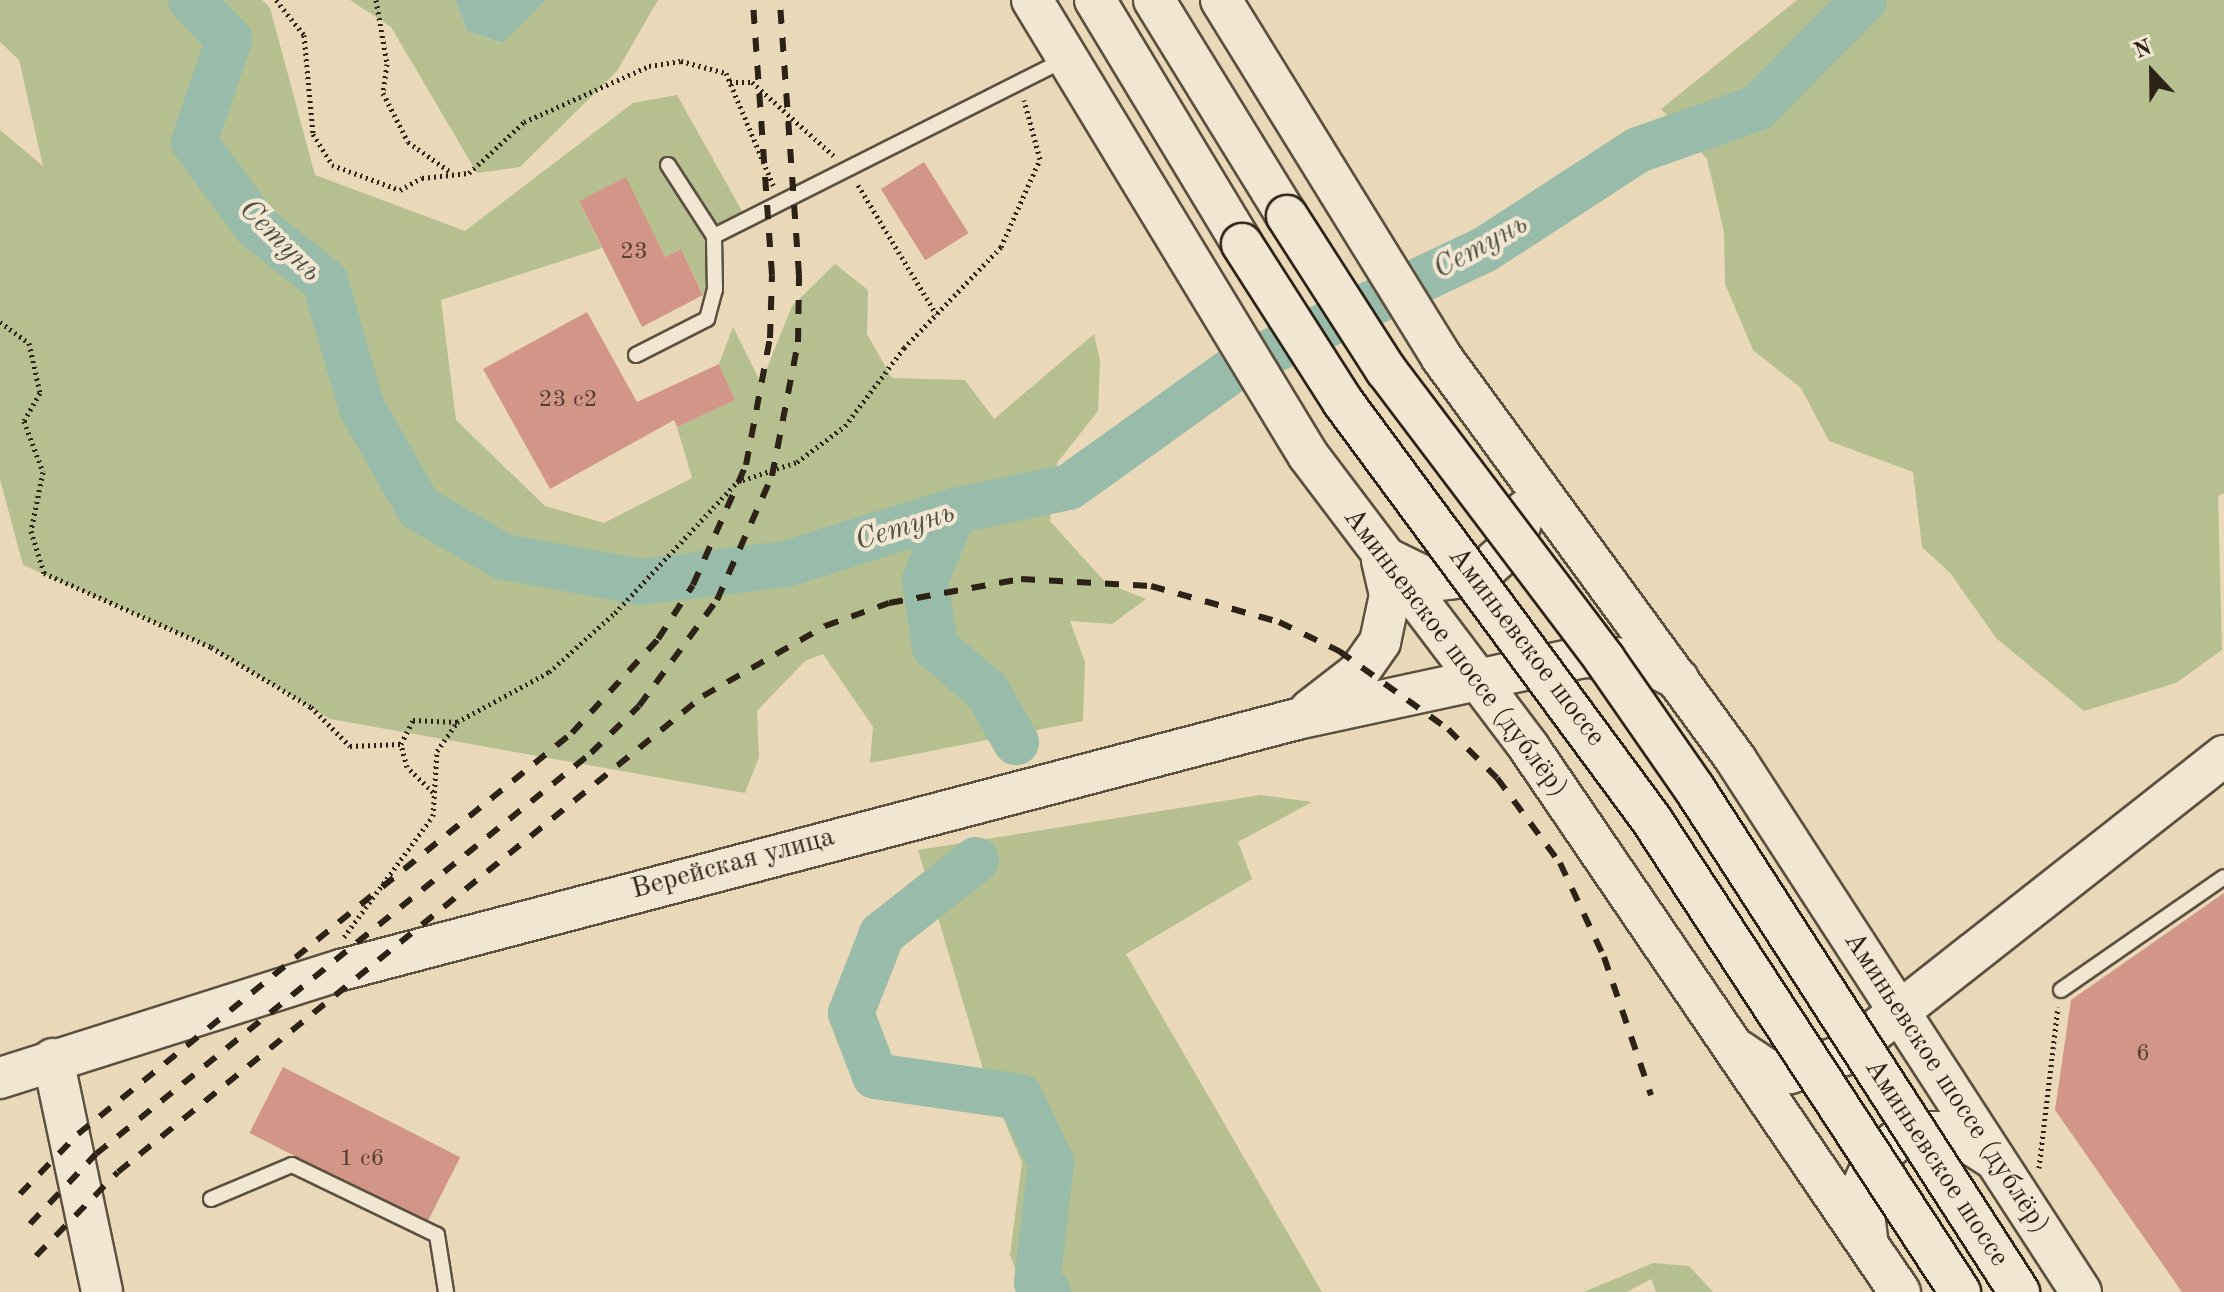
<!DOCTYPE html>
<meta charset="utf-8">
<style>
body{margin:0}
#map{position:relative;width:2224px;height:1292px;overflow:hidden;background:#ead9b9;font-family:"Old Standard TT",serif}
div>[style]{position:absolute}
.green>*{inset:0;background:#b5bf90}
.water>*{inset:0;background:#99bba9}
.river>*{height:46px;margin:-23px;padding:0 23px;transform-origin:23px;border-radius:23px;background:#99bba9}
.building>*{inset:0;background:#d29688;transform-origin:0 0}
.path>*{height:5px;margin-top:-2.5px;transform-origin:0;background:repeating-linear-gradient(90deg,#2c2216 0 2px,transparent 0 6px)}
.roads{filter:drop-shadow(2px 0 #5c503f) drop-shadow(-2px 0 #5c503f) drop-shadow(0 2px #5c503f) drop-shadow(0 -2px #5c503f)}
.lane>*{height:14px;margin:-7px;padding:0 7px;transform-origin:7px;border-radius:7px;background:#f1e6d2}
.secondary>*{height:40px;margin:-20px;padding:0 20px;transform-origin:20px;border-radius:20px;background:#f1e6d2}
.rail>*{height:6px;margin-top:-3px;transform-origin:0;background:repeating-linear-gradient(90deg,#2c2216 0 14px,transparent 0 28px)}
.bridges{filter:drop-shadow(2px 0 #2c2216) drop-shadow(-2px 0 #2c2216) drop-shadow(0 2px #2c2216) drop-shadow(0 -2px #2c2216)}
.secondary-bridge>*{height:40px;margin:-20px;padding:0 20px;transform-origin:20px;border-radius:20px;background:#f1e6d2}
span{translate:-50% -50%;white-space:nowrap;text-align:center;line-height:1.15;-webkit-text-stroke:8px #f1e6d2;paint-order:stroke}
.number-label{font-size:24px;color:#563f32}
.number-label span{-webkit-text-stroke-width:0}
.street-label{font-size:28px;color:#2c2216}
.water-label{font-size:30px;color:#4d5042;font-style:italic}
.north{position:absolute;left:2112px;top:32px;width:80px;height:80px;-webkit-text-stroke:6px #f1e6d2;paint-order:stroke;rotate:338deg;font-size:22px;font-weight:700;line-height:32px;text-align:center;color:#2c2216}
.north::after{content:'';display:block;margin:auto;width:28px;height:36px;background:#2c2216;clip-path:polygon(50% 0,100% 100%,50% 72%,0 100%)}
</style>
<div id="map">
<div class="green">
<div style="clip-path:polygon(0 0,262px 0,270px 8px,315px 175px,465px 231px,633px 103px,677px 95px,747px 220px,714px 237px,715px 290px,704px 296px,681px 249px,665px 257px,625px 178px,579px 201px,602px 248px,441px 300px,456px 420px,545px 506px,604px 523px,692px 478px,677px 427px,735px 400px,719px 364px,733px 327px,761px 383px,792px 306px,835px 264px,868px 290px,867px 334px,892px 378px,965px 380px,994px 419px,1094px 334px,1100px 361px,1098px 411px,1057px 463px,1050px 521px,1106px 583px,1146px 599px,1112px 624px,1070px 621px,1085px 662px,1083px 721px,870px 763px,873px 727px,823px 654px,805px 661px,757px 711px,759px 757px,745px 793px,330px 719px,211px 647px,23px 565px,0 479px,0 130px,43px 166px,19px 60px,0 42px)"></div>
<div style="clip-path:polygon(350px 0,455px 0,467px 31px,501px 43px,546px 0,658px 0,617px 71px,520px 167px,477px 173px,391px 27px)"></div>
<div style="clip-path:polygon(1797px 0,2224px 0,2224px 493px,2218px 496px,2222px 650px,2176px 683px,2084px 711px,1996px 638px,1951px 574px,1922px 547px,1913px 472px,1829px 441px,1801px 388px,1753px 350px,1725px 284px,1724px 232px,1707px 159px,1661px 109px)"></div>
<div style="clip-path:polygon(1260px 795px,1312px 802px,1238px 842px,1252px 879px,1126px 954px,1322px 1292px,1024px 1292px,1010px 1255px,1022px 1162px,985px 1076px,918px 850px)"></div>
<div style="clip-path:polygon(1653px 1263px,1689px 1266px,1713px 1292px,1656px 1292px,1651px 1279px,1627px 1292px,1584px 1292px)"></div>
</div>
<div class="water">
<div style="clip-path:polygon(455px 0,546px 0,502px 43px,467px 31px)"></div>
</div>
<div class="river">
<div style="left:191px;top:0;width:54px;rotate:45.7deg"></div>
<div style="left:229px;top:39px;width:109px;rotate:108.8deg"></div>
<div style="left:194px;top:142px;width:106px;rotate:53.5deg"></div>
<div style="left:257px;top:227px;width:87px;rotate:38.5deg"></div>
<div style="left:325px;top:281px;width:132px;rotate:73.8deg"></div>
<div style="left:362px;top:408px;width:115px;rotate:60.3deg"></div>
<div style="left:419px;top:508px;width:98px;rotate:30deg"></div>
<div style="left:504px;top:557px;width:139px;rotate:10.3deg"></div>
<div style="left:641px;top:582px;width:146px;rotate:-7.1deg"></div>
<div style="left:786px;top:564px;width:176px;rotate:-17.5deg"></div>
<div style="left:954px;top:511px;width:117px;rotate:-11.8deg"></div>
<div style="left:1069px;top:487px;width:203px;rotate:-35.6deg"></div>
<div style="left:1234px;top:369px;width:277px;rotate:-25.5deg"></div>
<div style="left:1484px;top:250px;width:184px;rotate:-33deg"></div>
<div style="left:1638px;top:150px;width:126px;rotate:-19.4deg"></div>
<div style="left:1757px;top:108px;width:152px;rotate:-45.3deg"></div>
<div style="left:954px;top:511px;width:75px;rotate:112.8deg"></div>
<div style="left:925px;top:580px;width:68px;rotate:81.5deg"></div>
<div style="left:935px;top:647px;width:68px;rotate:40.2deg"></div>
<div style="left:987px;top:691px;width:59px;rotate:60.4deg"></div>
<div style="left:976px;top:860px;width:120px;rotate:141.8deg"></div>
<div style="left:882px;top:934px;width:85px;rotate:111.4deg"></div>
<div style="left:851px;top:1013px;width:67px;rotate:69.1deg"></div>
<div style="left:875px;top:1076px;width:147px;rotate:8.2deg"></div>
<div style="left:1020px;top:1097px;width:73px;rotate:64.8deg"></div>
<div style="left:1051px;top:1163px;width:120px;rotate:96.7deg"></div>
<div style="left:1037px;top:1282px;width:15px;rotate:42deg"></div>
</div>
<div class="building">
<div style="left:924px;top:162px;width:84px;height:51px;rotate:58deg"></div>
<div style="clip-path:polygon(626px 177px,665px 257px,681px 249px,703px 295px,642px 327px,579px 201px)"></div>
<div style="clip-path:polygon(587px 312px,637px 402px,719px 364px,735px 400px,677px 427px,674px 420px,550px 489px,483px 369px)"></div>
<div style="clip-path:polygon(2224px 893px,2224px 1292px,2182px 1292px,2055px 1110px,2071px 1000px)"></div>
<div style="left:283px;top:1067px;width:199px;height:74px;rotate:27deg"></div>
</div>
<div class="path">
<div style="left:276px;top:0;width:45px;rotate:51.3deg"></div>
<div style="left:304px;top:35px;width:99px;rotate:84.8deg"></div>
<div style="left:313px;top:134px;width:36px;rotate:58deg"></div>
<div style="left:332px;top:165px;width:72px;rotate:20.2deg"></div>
<div style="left:400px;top:190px;width:25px;rotate:-29deg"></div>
<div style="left:422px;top:178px;width:47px;rotate:-6.1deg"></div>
<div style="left:469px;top:173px;width:75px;rotate:-42.8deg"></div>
<div style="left:524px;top:122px;width:137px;rotate:-24.1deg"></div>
<div style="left:649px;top:66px;width:32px;rotate:-9deg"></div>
<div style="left:681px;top:61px;width:47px;rotate:14.9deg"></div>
<div style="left:726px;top:73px;width:124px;rotate:67.2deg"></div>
<div style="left:376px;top:0;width:65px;rotate:80.2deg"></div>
<div style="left:387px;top:64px;width:29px;rotate:98deg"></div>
<div style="left:383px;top:93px;width:55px;rotate:63deg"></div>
<div style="left:408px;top:142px;width:54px;rotate:35.2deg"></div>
<div style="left:730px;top:82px;width:22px"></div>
<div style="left:752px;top:82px;width:110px;rotate:42.1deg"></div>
<div style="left:858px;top:185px;width:151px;rotate:58.8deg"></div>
<div style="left:0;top:322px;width:36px;rotate:36deg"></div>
<div style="left:29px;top:343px;width:51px;rotate:77.6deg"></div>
<div style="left:40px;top:393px;width:32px;rotate:120deg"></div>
<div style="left:24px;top:421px;width:54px;rotate:69.6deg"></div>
<div style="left:43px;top:472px;width:60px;rotate:101.5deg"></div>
<div style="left:31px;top:531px;width:44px;rotate:72.8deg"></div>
<div style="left:44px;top:573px;width:183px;rotate:23.9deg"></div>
<div style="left:211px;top:647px;width:117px;rotate:31deg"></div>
<div style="left:311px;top:707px;width:55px;rotate:45deg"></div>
<div style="left:350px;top:746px;width:51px;rotate:-2.2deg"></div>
<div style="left:433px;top:792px;width:36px;rotate:-136deg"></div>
<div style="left:407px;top:767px;width:24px;rotate:-105deg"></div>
<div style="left:401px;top:744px;width:27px;rotate:-63deg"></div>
<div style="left:413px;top:720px;width:44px;rotate:2.6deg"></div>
<div style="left:344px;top:937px;width:150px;rotate:-53.7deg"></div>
<div style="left:433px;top:816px;width:65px;rotate:-86.5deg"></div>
<div style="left:437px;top:751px;width:35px;rotate:-55deg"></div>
<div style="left:457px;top:722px;width:105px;rotate:-28.5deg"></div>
<div style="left:549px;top:672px;width:89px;rotate:-41.8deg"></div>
<div style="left:615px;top:613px;width:179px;rotate:-47deg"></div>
<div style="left:737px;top:482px;width:63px;rotate:-18.4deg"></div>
<div style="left:797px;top:462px;width:60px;rotate:-36.9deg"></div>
<div style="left:845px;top:426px;width:98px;rotate:-52.9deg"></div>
<div style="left:904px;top:348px;width:140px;rotate:-46.2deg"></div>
<div style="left:1001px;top:247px;width:96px;rotate:-66.1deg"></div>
<div style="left:1040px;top:159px;width:61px;rotate:-105.2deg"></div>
<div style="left:2039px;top:1168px;width:162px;rotate:-83.3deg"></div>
</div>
<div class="roads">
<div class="lane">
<div style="left:668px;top:165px;width:85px;rotate:57.1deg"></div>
<div style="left:636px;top:355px;width:80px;rotate:-26.9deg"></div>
<div style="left:707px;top:319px;width:30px;rotate:-75deg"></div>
<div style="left:715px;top:290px;width:54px;rotate:-91.1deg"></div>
<div style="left:714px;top:236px;width:394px;rotate:-26.7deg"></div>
<div style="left:2061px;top:990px;width:198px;rotate:-34.7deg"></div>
<div style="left:211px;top:1199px;width:88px;rotate:-22.8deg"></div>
<div style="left:292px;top:1165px;width:161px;rotate:25.8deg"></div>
<div style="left:437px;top:1235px;width:58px;rotate:81deg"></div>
</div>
<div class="secondary">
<div style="left:1032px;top:0;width:532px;rotate:58.76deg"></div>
<div style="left:1308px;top:455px;width:368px;rotate:52.9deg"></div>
<div style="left:1530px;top:749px;width:657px;rotate:55.73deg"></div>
<div style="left:1095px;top:0;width:285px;rotate:58.9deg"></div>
<div style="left:1154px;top:0;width:254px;rotate:58.4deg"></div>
<div style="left:1221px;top:0;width:421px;rotate:58.3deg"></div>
<div style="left:1442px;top:358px;width:498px;rotate:53.8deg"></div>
<div style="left:1736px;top:760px;width:634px;rotate:57.04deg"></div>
<div style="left:1388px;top:559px;width:50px;rotate:26.1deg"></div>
<div style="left:1433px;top:581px;width:46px;rotate:-7.4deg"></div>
<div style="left:1479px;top:575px;width:47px;rotate:-41.5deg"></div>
<div style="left:1514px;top:544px;width:35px;rotate:-72deg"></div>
<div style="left:1310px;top:710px;width:62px;rotate:-37.8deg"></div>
<div style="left:1359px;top:672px;width:37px;rotate:-55deg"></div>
<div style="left:1380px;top:642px;width:48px;rotate:-78deg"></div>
<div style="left:1390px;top:595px;width:36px;rotate:-103deg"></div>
<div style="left:1738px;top:1050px;width:36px;rotate:34deg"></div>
<div style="left:1768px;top:1070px;width:22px;rotate:8deg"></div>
<div style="left:1790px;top:1073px;width:57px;rotate:-18.4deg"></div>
<div style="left:1844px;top:1055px;width:484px;rotate:-38.2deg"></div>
<div style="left:53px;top:1059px;width:238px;rotate:78.1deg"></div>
<div style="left:0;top:1078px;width:358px;rotate:-17.6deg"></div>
<div style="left:341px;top:970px;width:988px;rotate:-14.71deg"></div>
<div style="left:1297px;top:719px;width:293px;rotate:-12.2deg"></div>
<div style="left:1583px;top:657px;width:55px;rotate:2.1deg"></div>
<div style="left:1638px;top:659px;width:45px;rotate:26.6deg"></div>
<div style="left:1867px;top:1238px;width:48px;rotate:-97.1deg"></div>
<div style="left:1861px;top:1190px;width:30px;rotate:-66deg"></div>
<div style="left:1873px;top:1163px;width:30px;rotate:-44deg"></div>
<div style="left:1895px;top:1142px;width:29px;rotate:-20deg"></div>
<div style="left:1922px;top:1132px;width:30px"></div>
<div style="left:1952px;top:1132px;width:46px;rotate:32.7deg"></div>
</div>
</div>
<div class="rail">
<div style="left:20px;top:1194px;width:83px;rotate:-46deg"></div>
<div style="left:78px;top:1134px;width:636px;rotate:-39.07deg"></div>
<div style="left:572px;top:733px;width:127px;rotate:-47.5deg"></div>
<div style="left:658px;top:639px;width:64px;rotate:-57.1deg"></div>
<div style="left:693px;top:585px;width:131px;rotate:-66.2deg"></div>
<div style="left:746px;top:465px;width:129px;rotate:-79.3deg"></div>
<div style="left:770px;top:338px;width:63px;rotate:-88.2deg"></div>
<div style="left:772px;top:275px;width:276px;rotate:-94deg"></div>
<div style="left:30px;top:1224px;width:96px;rotate:-46.7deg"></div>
<div style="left:96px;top:1154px;width:637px;rotate:-39.01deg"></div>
<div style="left:591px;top:753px;width:67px;rotate:-44.4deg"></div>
<div style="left:639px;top:706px;width:132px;rotate:-53.7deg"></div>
<div style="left:717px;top:600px;width:136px;rotate:-66.1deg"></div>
<div style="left:772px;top:476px;width:136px;rotate:-79deg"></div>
<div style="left:798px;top:342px;width:67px;rotate:-89.1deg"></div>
<div style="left:799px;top:275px;width:276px;rotate:-94deg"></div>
<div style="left:36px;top:1256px;width:117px;rotate:-45.7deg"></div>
<div style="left:118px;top:1172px;width:754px;rotate:-39.13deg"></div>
<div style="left:703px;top:696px;width:141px;rotate:-29.8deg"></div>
<div style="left:825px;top:626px;width:68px;rotate:-19.8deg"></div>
<div style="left:889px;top:603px;width:134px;rotate:-10.3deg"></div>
<div style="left:1021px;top:579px;width:130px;rotate:3.1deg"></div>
<div style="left:1151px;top:586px;width:133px;rotate:15.7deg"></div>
<div style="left:1279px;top:622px;width:67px;rotate:25.8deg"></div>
<div style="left:1339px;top:651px;width:134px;rotate:35.6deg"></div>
<div style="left:1448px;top:729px;width:69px;rotate:45deg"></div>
<div style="left:1497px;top:778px;width:106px;rotate:53.5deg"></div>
<div style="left:1560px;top:863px;width:104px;rotate:64.9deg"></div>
<div style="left:1604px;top:957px;width:146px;rotate:71.2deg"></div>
</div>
<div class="bridges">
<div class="secondary-bridge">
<div style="left:1287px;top:216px;width:183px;rotate:57.3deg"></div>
<div style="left:1386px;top:370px;width:363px;rotate:52.9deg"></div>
<div style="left:1605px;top:660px;width:156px;rotate:55.2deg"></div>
<div style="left:1694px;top:788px;width:600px;rotate:57.18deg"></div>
<div style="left:1242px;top:244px;width:188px;rotate:57.4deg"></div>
<div style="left:1343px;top:402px;width:518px;rotate:53.55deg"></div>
<div style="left:1651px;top:819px;width:565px;rotate:56.84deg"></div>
</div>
</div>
<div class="number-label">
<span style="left:634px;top:253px">23</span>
<span style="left:568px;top:401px">23 с2</span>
<span style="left:2143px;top:1055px">6</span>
<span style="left:362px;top:1160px">1 с6</span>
</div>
<div class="street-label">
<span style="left:1526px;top:647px;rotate:53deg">Аминьевское шоссе</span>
<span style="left:1455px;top:653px;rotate:53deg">Аминьевское шоссе (дублёр)</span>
<span style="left:733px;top:864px;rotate:-15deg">Верейская улица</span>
<span style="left:1946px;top:1083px;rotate:57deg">Аминьевское шоссе (дублёр)</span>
<span style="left:1936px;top:1163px;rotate:57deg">Аминьевское шоссе</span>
</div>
<div class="water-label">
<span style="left:280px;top:241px;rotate:45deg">Сетунь</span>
<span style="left:1481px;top:247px;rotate:-29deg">Сетунь</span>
<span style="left:905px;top:527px;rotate:-17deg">Сетунь</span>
</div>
<div class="north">N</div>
</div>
